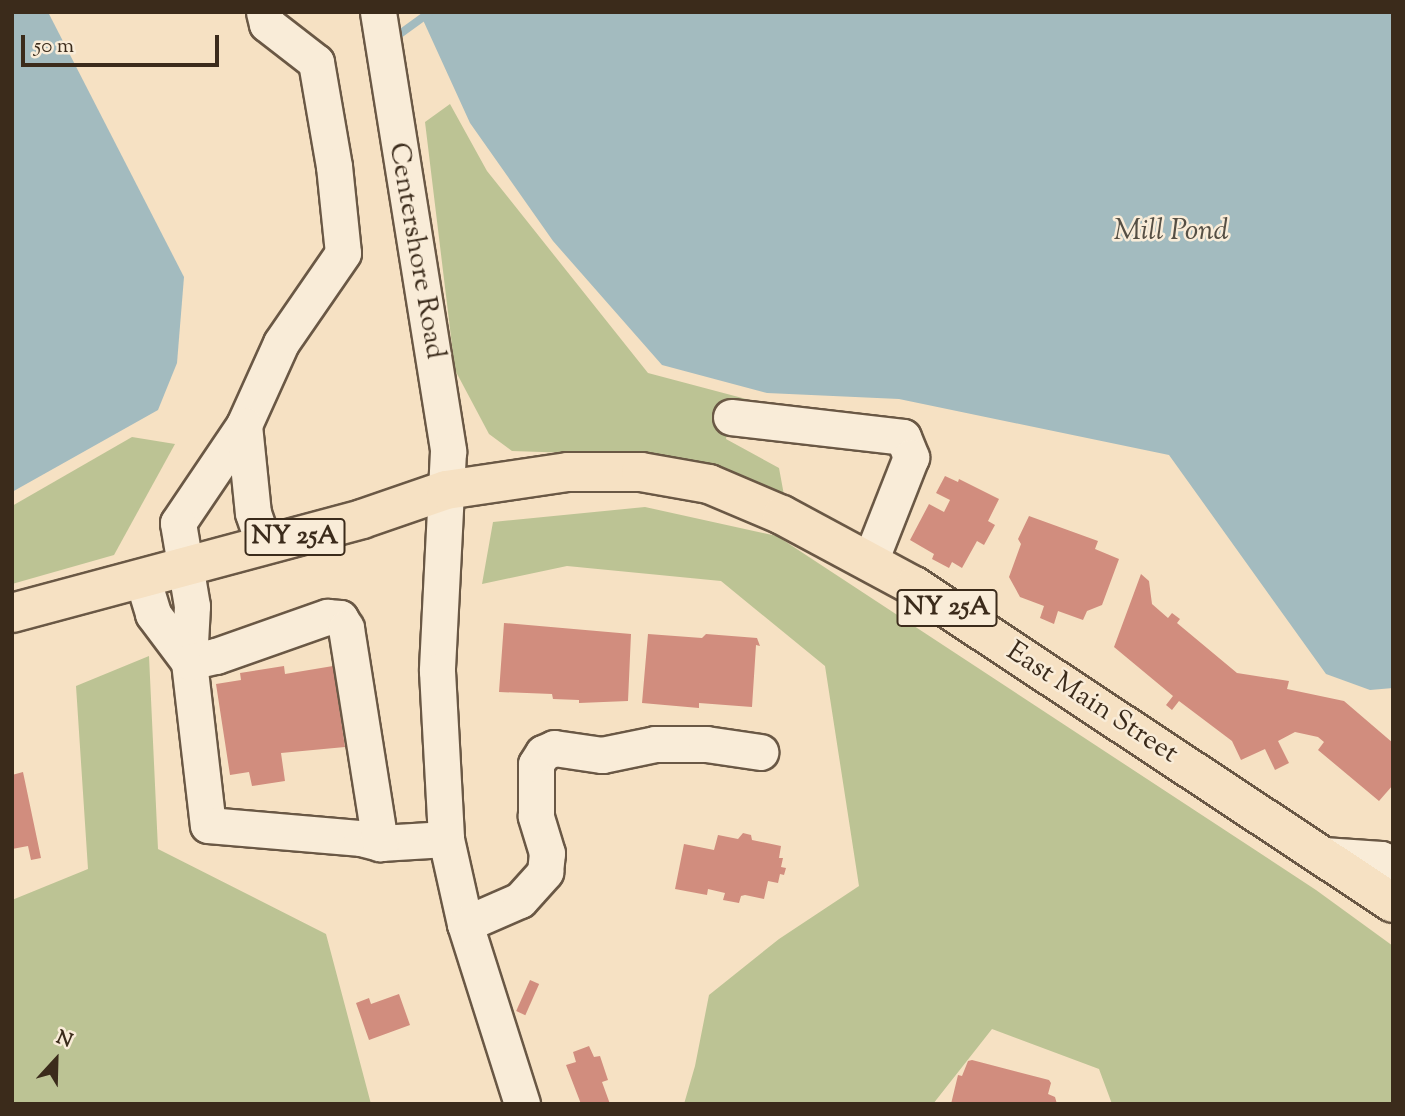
<!DOCTYPE html>
<style>
body{margin:0}
#map{position:relative;width:1405px;height:1116px;overflow:hidden;background:#f6e1c3;font-family:"Sorts Mill Goudy",serif}
div>[style]{position:absolute}
.green>*{inset:0;background:#bcc394}
.water>*{inset:0;background:#a3bbbf}
.stream>*{height:8px;margin:-4px;padding:0 4px;transform-origin:4px;border-radius:4px;background:#a3bbbf}
.building>*{inset:0;background:#d18d7e;transform-origin:0 0}
.roads{filter:drop-shadow(2px 0 #6a5845) drop-shadow(-2px 0 #6a5845) drop-shadow(0 2px #6a5845) drop-shadow(0 -2px #6a5845)}
.minor>*{height:35px;margin:-17.5px;padding:0 17.5px;transform-origin:17.5px;border-radius:17.5px;background:#f9ecd8}
.major>*{height:38px;margin:-19px;padding:0 19px;transform-origin:19px;border-radius:19px;background:#f6e1c3}
span{translate:-50% -50%;white-space:nowrap;text-align:center;line-height:1.15;-webkit-text-stroke:5px #f9ecd8;paint-order:stroke}
.shield-label span{padding:2px 5px;background:#f9ecd8;border:2px solid;border-radius:5px;-webkit-text-stroke-width:0}
.shield-label{font-size:26px;color:#3b2b1b;font-weight:700}
.street-label{font-size:28px;color:#3b2b1b}
.water-label{font-size:30px;color:#554f44;font-style:italic}
.frame{position:absolute;inset:0;border:14px solid #3b2b1b;pointer-events:none}
.north{position:absolute;left:21px;top:1025px;width:70px;height:70px;-webkit-text-stroke:5px #f9ecd8;paint-order:stroke;rotate:22deg;font-size:19px;font-weight:700;line-height:28px;text-align:center;color:#3b2b1b}
.north::after{content:'';display:block;margin:auto;width:24px;height:32px;background:#3b2b1b;clip-path:polygon(50% 0,100% 100%,50% 72%,0 100%)}
.scale{position:absolute;left:21px;top:35px;width:198px;height:32px;box-sizing:border-box;border:4px solid #3b2b1b;border-top:0;padding-left:9px;font-size:21px;line-height:24px;white-space:nowrap;color:#3b2b1b;-webkit-text-stroke:5px #f9ecd8;paint-order:stroke}
</style>
<div id="map">
<div class="green">
<div style="clip-path:polygon(450px 104px,487px 171px,648px 373px,806px 415px,731px 411px,726px 439px,779px 468px,784px 495px,631px 455px,512px 451px,489px 434px,455px 370px,425px 122px)"></div>
<div style="clip-path:polygon(132px 437px,175px 444px,114px 555px,12px 584px,12px 506px)"></div>
<div style="clip-path:polygon(645px 507px,777px 536px,1316px 890px,1393px 946px,1393px 1104px,1112px 1104px,1099px 1069px,992px 1029px,933px 1104px,684px 1104px,695px 1066px,709px 995px,779px 939px,859px 886px,825px 666px,721px 581px,567px 566px,482px 584px,493px 522px)"></div>
<div style="clip-path:polygon(149px 656px,158px 849px,326px 934px,371px 1104px,12px 1104px,12px 900px,88px 869px,76px 686px)"></div>
</div>
<div class="water">
<div style="clip-path:polygon(12px 12px,48px 12px,184px 277px,177px 363px,158px 410px,12px 492px)"></div>
<div style="clip-path:polygon(424px 12px,1393px 12px,1393px 688px,1370px 690px,1326px 674px,1169px 455px,899px 399px,767px 393px,662px 365px,553px 241px,470px 123px,423px 20px)"></div>
</div>
<div class="stream">
<div style="left:397px;top:36px;width:41px;rotate:-36deg"></div>
</div>
<div class="building">
<div style="clip-path:polygon(945px 476px,958px 482px,959px 479px,999px 499px,988px 521px,995px 525px,984px 545px,977px 541px,962px 568px,952px 562px,949px 568px,932px 559px,934px 554px,910px 540px,929px 504px,944px 512px,950px 500px,936px 493px)"></div>
<div style="clip-path:polygon(1029px 516px,1098px 541px,1095px 549px,1119px 559px,1102px 605px,1087px 611px,1083px 620px,1058px 611px,1054px 624px,1040px 618px,1044px 606px,1020px 597px,1009px 577px,1021px 544px,1018px 539px)"></div>
<div style="clip-path:polygon(1141px 574px,1149px 581px,1152px 604px,1168px 618px,1172px 613px,1180px 619px,1177px 623px,1237px 673px,1289px 681px,1287px 689px,1344px 701px,1393px 743px,1393px 785px,1379px 801px,1318px 750px,1324px 742px,1318px 737px,1295px 732px,1278px 741px,1289px 763px,1275px 770px,1265px 749px,1241px 760px,1232px 741px,1179px 701px,1172px 710px,1166px 705px,1173px 696px,1114px 647px)"></div>
<div style="clip-path:polygon(504px 623px,631px 634px,628px 701px,579px 703px,579px 700px,553px 699px,552px 694px,499px 692px)"></div>
<div style="clip-path:polygon(648px 634px,702px 638px,706px 634px,757px 638px,760px 646px,756px 645px,752px 707px,699px 703px,699px 708px,642px 703px)"></div>
<div style="clip-path:polygon(284px 666px,285px 674px,333px 666px,345px 747px,281px 753px,285px 781px,252px 786px,249px 772px,230px 775px,216px 684px,241px 680px,240px 673px)"></div>
<div style="clip-path:polygon(23px 772px,41px 858px,31px 860px,28px 846px,12px 849px,12px 775px)"></div>
<div style="clip-path:polygon(743px 833px,751px 835px,752px 840px,781px 846px,779px 858px,783px 858px,781px 867px,786px 868px,784px 875px,780px 874px,778px 883px,768px 881px,764px 899px,745px 895px,741px 896px,739px 903px,723px 900px,725px 893px,708px 889px,707px 895px,675px 889px,684px 844px,714px 850px,718px 835px,738px 839px)"></div>
<div style="left:530px;top:980px;width:10px;height:34px;rotate:24deg"></div>
<div style="clip-path:polygon(399px 994px,410px 1025px,369px 1040px,356px 1003px,369px 998px,371px 1004px)"></div>
<div style="clip-path:polygon(589px 1046px,594px 1057px,600px 1056px,608px 1080px,602px 1082px,610px 1104px,581px 1104px,566px 1065px,576px 1062px,573px 1052px)"></div>
<div style="clip-path:polygon(972px 1060px,1049px 1080px,1051px 1083px,1048px 1094px,1055px 1097px,1057px 1104px,951px 1104px,958px 1075px,962px 1076px,968px 1061px)"></div>
</div>
<div class="roads">
<div class="minor">
<div style="left:264px;top:12px;width:12px;rotate:76deg"></div>
<div style="left:267px;top:24px;width:62px;rotate:37.8deg"></div>
<div style="left:316px;top:62px;width:106px;rotate:80.2deg"></div>
<div style="left:334px;top:166px;width:87px;rotate:84.1deg"></div>
<div style="left:343px;top:253px;width:109px;rotate:124.6deg"></div>
<div style="left:281px;top:343px;width:90px;rotate:114.3deg"></div>
<div style="left:244px;top:425px;width:118px;rotate:124deg"></div>
<div style="left:178px;top:523px;width:84px;rotate:80.4deg"></div>
<div style="left:192px;top:606px;width:56px;rotate:93.1deg"></div>
<div style="left:189px;top:662px;width:164px;rotate:83.4deg"></div>
<div style="left:208px;top:825px;width:154px;rotate:4.9deg"></div>
<div style="left:361px;top:838px;width:20px;rotate:15deg"></div>
<div style="left:380px;top:843px;width:66px;rotate:-3.5deg"></div>
<div style="left:378px;top:12px;width:445px;rotate:80.9deg"></div>
<div style="left:448px;top:451px;width:220px;rotate:92.9deg"></div>
<div style="left:437px;top:671px;width:168px;rotate:86.9deg"></div>
<div style="left:446px;top:839px;width:87px;rotate:77.4deg"></div>
<div style="left:465px;top:924px;width:189px;rotate:72.4deg"></div>
<div style="left:731px;top:417px;width:173px;rotate:6.6deg"></div>
<div style="left:903px;top:437px;width:22px;rotate:68deg"></div>
<div style="left:911px;top:457px;width:112px;rotate:111.5deg"></div>
<div style="left:244px;top:425px;width:88px;rotate:84.2deg"></div>
<div style="left:253px;top:513px;width:34px;rotate:71deg"></div>
<div style="left:142px;top:577px;width:39px;rotate:73deg"></div>
<div style="left:153px;top:614px;width:60px;rotate:53.1deg"></div>
<div style="left:189px;top:662px;width:28px;rotate:-13deg"></div>
<div style="left:216px;top:656px;width:118px;rotate:-19.4deg"></div>
<div style="left:327px;top:617px;width:13px;rotate:4deg"></div>
<div style="left:340px;top:618px;width:12px;rotate:59deg"></div>
<div style="left:346px;top:628px;width:218px;rotate:81deg"></div>
<div style="left:1323px;top:855px;width:58px;rotate:3.9deg"></div>
<div style="left:1381px;top:859px;width:13px;rotate:23deg"></div>
<div style="left:465px;top:924px;width:60px;rotate:-23.6deg"></div>
<div style="left:520px;top:900px;width:38px;rotate:-48deg"></div>
<div style="left:545px;top:872px;width:19px;rotate:-84deg"></div>
<div style="left:547px;top:853px;width:39px;rotate:-107deg"></div>
<div style="left:536px;top:816px;width:52px;rotate:-90deg"></div>
<div style="left:536px;top:764px;width:13px;rotate:-58deg"></div>
<div style="left:543px;top:753px;width:12px;rotate:-24deg"></div>
<div style="left:554px;top:748px;width:49px;rotate:8.3deg"></div>
<div style="left:602px;top:755px;width:54px;rotate:-11.7deg"></div>
<div style="left:655px;top:744px;width:51px"></div>
<div style="left:706px;top:744px;width:55px;rotate:8.4deg"></div>
</div>
<div class="major">
<div style="left:12px;top:613px;width:362px;rotate:-15deg"></div>
<div style="left:362px;top:519px;width:89px;rotate:-19deg"></div>
<div style="left:446px;top:490px;width:123px;rotate:-8.4deg"></div>
<div style="left:568px;top:472px;width:73px"></div>
<div style="left:641px;top:472px;width:69px;rotate:10deg"></div>
<div style="left:709px;top:484px;width:79px;rotate:23deg"></div>
<div style="left:782px;top:515px;width:150px;rotate:28.3deg"></div>
<div style="left:914px;top:586px;width:574px;rotate:33.5deg"></div>
</div>
</div>
<div class="shield-label">
<span style="left:295px;top:537px">NY 25A</span>
<span style="left:947px;top:608px">NY 25A</span>
</div>
<div class="street-label">
<span style="left:416px;top:251px;rotate:80deg">Centershore Road</span>
<span style="left:1092px;top:703px;rotate:33deg">East Main Street</span>
</div>
<div class="water-label">
<span style="left:1171px;top:232px">Mill Pond</span>
</div>
<div class="frame"></div>
<div class="north">N</div>
<div class="scale">50 m</div>
</div>
